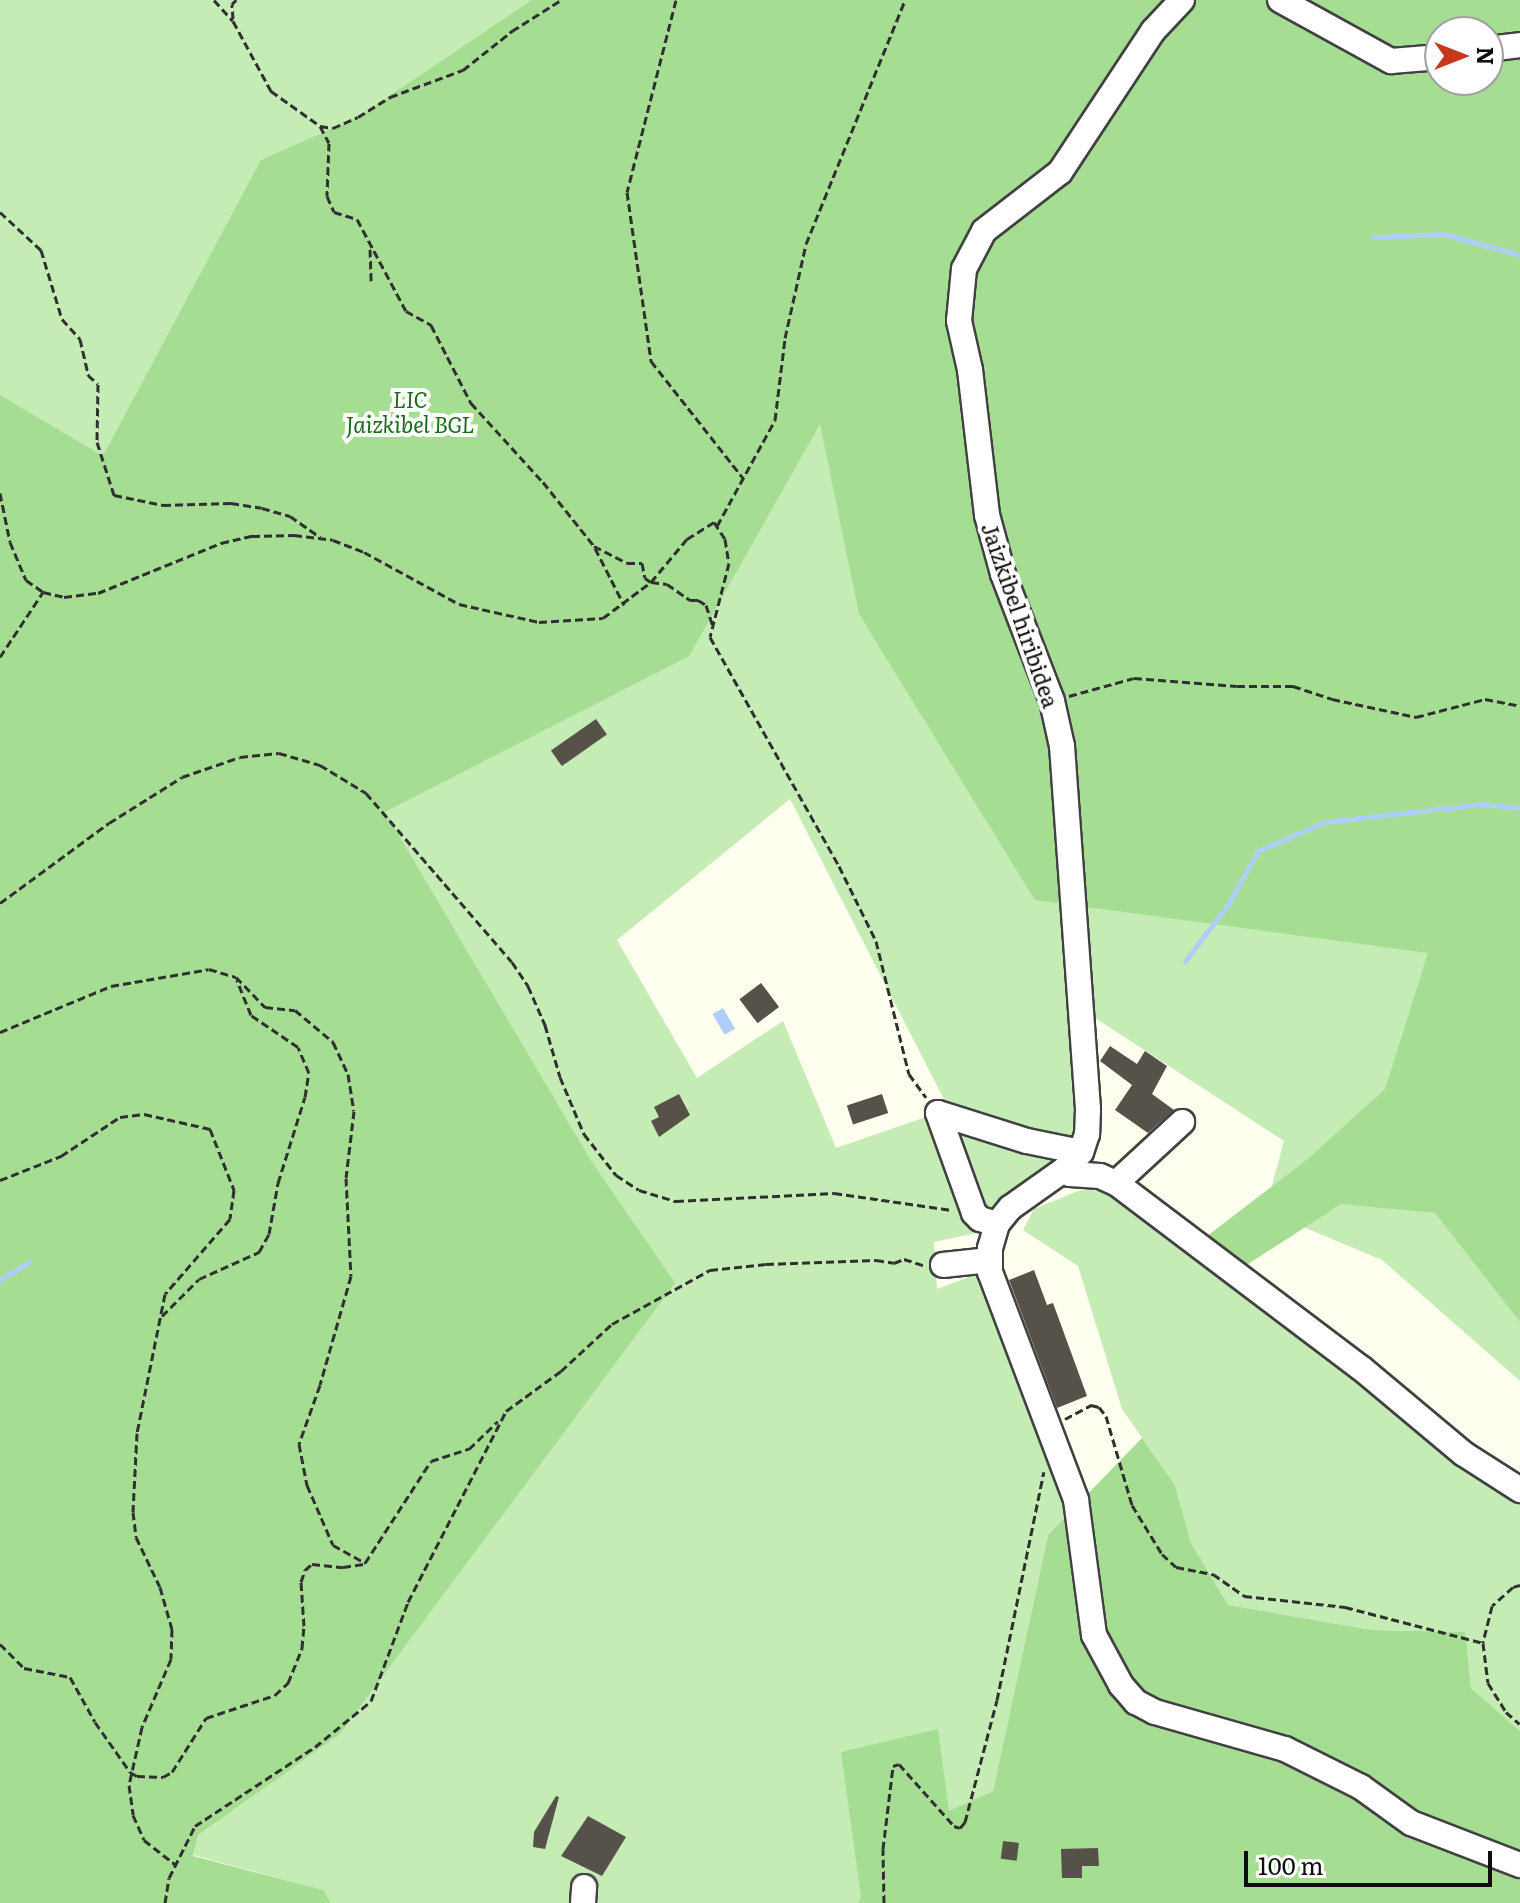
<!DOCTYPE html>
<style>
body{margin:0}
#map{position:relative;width:1520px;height:1903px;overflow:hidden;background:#ffffef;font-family:Literata,serif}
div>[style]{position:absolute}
.green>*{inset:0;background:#c6ecb5}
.forest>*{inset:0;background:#a5de93}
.water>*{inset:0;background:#afcefa;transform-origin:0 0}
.stream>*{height:5px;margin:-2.5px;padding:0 2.5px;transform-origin:2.5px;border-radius:2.5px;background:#afcefa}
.building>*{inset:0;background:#575249;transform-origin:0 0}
.path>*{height:3px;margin-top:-1.5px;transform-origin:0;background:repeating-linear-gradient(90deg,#303030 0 8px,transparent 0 12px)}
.roads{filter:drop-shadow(2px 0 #414141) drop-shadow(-2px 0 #414141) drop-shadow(0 2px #414141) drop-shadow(0 -2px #414141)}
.minor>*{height:24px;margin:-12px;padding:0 12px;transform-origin:12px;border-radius:12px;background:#fff}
span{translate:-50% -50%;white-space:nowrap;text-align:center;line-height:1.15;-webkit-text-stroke:8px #fff;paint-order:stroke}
.park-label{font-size:22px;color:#196a1a;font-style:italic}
.street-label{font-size:22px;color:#0e0e0e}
.north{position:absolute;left:1424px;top:16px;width:80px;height:80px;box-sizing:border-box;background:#fff;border:2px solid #9f9f9f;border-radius:50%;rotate:90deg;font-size:22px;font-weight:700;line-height:32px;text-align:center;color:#0e0e0e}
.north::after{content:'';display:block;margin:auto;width:28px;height:36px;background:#c8391c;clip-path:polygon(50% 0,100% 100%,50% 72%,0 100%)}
.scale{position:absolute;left:1244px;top:1851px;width:248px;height:36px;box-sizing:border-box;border:4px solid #0e0e0e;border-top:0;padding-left:10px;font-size:24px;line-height:28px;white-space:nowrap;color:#0e0e0e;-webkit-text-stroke:6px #fff;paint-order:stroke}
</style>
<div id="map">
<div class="green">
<div style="clip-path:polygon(evenodd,0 0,1520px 0,1520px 1381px,1382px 1260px,1265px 1211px,1284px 1141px,1083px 1010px,1072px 1146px,976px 1233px,934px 1242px,937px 1289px,979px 1273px,983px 1294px,1011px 1364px,1068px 1475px,1079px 1503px,1048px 1535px,993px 1791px,949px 1812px,858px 1903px,331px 1903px,322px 1890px,193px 1855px,198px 1834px,339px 1735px,0 1270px,0 0,1440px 32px,1488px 32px,1488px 80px,1440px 80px,1440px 32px,0 0,790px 799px,949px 1109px,836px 1148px,783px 1021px,697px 1078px,617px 940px,790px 799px)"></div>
<div style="clip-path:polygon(1083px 1189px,1111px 1193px,1520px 1494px,1520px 1731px,1471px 1688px,1464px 1632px,1372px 1630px,1228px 1605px,1191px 1543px,1175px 1485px,1122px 1409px,1078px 1266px,1023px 1230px,1034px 1209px)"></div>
</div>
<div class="forest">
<div style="clip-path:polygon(evenodd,532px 0,1520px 0,1520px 1322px,1435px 1213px,1341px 1204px,1242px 1268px,1189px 1250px,1309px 1158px,1385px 1089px,1428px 953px,1035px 900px,859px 614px,820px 424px,689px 656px,385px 812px,590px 1159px,675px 1283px,339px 1735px,198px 1835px,193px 1856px,323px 1890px,331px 1903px,0 1903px,0 395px,103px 456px,261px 160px,358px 117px,532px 0,1440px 32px,1488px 32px,1488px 80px,1440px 80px,1440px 32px)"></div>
<div style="clip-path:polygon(1142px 1438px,1175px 1485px,1191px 1543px,1228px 1605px,1372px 1630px,1465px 1632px,1471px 1688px,1520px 1731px,1520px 1903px,858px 1903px,861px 1897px,841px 1752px,938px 1729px,949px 1811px,993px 1791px,1048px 1535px)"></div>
</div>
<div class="water">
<div style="left:723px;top:1008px;width:24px;height:12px;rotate:60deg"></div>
</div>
<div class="stream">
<div style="left:1374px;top:237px;width:70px;rotate:-2.5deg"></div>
<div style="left:1444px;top:234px;width:79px;rotate:15.4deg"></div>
<div style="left:1185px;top:961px;width:69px;rotate:-52.6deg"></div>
<div style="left:1227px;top:906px;width:63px;rotate:-60.6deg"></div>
<div style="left:1258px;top:851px;width:72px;rotate:-23.7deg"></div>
<div style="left:1324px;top:822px;width:160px;rotate:-6.5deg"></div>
<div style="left:1483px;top:804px;width:37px;rotate:6deg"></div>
<div style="left:0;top:1280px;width:34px;rotate:-32deg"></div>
</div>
<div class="building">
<div style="left:596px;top:719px;width:19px;height:55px;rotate:55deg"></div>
<div style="left:761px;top:983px;width:30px;height:27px;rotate:53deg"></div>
<div style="clip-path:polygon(1110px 1046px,1137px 1064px,1145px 1051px,1167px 1066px,1152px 1094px,1174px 1110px,1148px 1133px,1115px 1110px,1132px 1085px,1100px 1061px)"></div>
<div style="clip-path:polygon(679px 1094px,690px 1115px,659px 1137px,651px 1121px,659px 1117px,654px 1107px)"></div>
<div style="left:882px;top:1094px;width:20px;height:37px;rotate:72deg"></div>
<div style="clip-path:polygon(1034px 1270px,1047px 1305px,1053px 1303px,1087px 1396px,1057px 1408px,1009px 1280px)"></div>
<div style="clip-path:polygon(556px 1796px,559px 1797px,545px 1849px,533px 1847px,534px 1832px)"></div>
<div style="clip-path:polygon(588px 1816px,626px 1837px,602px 1876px,561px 1856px)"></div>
<div style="left:1003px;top:1841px;width:16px;height:18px;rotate:7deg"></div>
<div style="clip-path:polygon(1098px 1848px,1099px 1866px,1082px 1866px,1082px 1878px,1062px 1878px,1061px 1849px)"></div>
</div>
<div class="path">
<div style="left:214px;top:0;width:28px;rotate:48deg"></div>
<div style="left:233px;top:21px;width:80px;rotate:61.5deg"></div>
<div style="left:271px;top:91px;width:60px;rotate:35.5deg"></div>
<div style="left:320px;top:126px;width:13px;rotate:9deg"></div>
<div style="left:333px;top:128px;width:27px;rotate:-24deg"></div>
<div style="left:358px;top:117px;width:38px;rotate:-32deg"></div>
<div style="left:390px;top:97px;width:78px;rotate:-20.3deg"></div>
<div style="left:463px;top:70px;width:63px;rotate:-38.5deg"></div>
<div style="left:512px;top:31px;width:58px;rotate:-32.3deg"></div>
<div style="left:676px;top:0;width:198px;rotate:104.3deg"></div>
<div style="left:627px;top:192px;width:171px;rotate:81.9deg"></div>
<div style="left:651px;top:361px;width:149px;rotate:51.8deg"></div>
<div style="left:233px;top:19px;width:15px;rotate:-94deg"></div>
<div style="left:232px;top:4px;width:6px;rotate:-45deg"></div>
<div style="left:320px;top:126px;width:19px;rotate:62deg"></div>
<div style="left:329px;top:143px;width:53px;rotate:92.2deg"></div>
<div style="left:327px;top:196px;width:17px;rotate:66deg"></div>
<div style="left:334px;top:212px;width:24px;rotate:17deg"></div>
<div style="left:357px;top:219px;width:104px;rotate:62deg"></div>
<div style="left:406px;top:311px;width:29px;rotate:29deg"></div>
<div style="left:431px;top:325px;width:88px;rotate:62.9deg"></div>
<div style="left:471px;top:403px;width:107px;rotate:47.7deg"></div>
<div style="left:543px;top:482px;width:82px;rotate:51.4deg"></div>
<div style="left:594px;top:546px;width:37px;rotate:27deg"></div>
<div style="left:627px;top:563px;width:15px"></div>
<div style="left:642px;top:563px;width:15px;rotate:79deg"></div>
<div style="left:645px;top:578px;width:7px;rotate:34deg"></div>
<div style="left:651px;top:582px;width:16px;rotate:7deg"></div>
<div style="left:667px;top:584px;width:28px;rotate:35deg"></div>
<div style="left:690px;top:600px;width:8px"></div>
<div style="left:698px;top:600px;width:9px;rotate:32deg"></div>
<div style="left:706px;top:605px;width:22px;rotate:72deg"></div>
<div style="left:0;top:212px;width:56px;rotate:42.8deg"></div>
<div style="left:41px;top:250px;width:72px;rotate:73.1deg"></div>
<div style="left:62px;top:319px;width:27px;rotate:48deg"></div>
<div style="left:80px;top:339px;width:37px;rotate:77deg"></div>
<div style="left:88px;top:375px;width:13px;rotate:42deg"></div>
<div style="left:98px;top:384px;width:58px;rotate:91deg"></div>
<div style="left:97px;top:442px;width:56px;rotate:72.2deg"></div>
<div style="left:114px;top:495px;width:50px;rotate:11.5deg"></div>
<div style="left:163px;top:505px;width:68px;rotate:-1.7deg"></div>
<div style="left:231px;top:503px;width:31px;rotate:9deg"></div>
<div style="left:262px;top:508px;width:29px;rotate:16deg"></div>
<div style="left:290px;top:516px;width:37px;rotate:35deg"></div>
<div style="left:370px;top:249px;width:32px;rotate:88deg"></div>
<div style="left:0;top:493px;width:50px;rotate:78.5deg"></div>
<div style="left:10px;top:542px;width:41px;rotate:67.2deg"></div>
<div style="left:26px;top:580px;width:21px;rotate:35deg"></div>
<div style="left:43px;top:592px;width:22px;rotate:13deg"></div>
<div style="left:64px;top:597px;width:34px;rotate:-7deg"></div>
<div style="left:98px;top:593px;width:133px;rotate:-22.1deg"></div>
<div style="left:221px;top:543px;width:32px;rotate:-13deg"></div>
<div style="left:252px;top:536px;width:42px;rotate:-1.4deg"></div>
<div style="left:294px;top:535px;width:39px;rotate:7deg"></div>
<div style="left:333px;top:540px;width:33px;rotate:21deg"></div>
<div style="left:364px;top:552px;width:108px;rotate:28.7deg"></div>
<div style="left:459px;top:604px;width:82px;rotate:12.7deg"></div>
<div style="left:539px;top:622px;width:64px;rotate:-3.6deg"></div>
<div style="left:603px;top:618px;width:60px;rotate:-36.9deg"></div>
<div style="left:651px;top:582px;width:56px;rotate:-50.1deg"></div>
<div style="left:687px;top:539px;width:32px;rotate:-32deg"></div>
<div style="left:714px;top:522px;width:20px;rotate:57deg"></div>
<div style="left:725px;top:539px;width:24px;rotate:81deg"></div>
<div style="left:729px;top:563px;width:76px;rotate:104.4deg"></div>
<div style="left:710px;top:637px;width:263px;rotate:60.6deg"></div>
<div style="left:839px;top:866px;width:84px;rotate:63.7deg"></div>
<div style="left:876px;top:941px;width:137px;rotate:76.1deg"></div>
<div style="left:909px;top:1074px;width:29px;rotate:54deg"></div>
<div style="left:717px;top:526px;width:121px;rotate:-61.3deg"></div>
<div style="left:775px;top:420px;width:83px;rotate:-83deg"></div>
<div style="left:785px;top:338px;width:96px;rotate:-77.4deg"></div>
<div style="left:806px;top:244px;width:263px;rotate:-67.9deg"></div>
<div style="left:595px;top:548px;width:64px;rotate:63deg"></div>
<div style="left:0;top:657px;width:78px;rotate:-56.5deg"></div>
<div style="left:1069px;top:696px;width:67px;rotate:-15.5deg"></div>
<div style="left:1134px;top:678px;width:103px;rotate:4.4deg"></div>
<div style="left:1237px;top:686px;width:56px"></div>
<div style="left:1293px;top:686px;width:41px;rotate:18.4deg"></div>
<div style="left:1332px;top:699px;width:86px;rotate:12.1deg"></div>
<div style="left:1416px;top:717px;width:71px;rotate:-14.6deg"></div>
<div style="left:1485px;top:699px;width:36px;rotate:11deg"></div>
<div style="left:0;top:903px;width:135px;rotate:-36.3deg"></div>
<div style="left:109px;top:823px;width:86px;rotate:-32.2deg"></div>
<div style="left:182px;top:777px;width:61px;rotate:-19deg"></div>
<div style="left:240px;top:757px;width:39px;rotate:-6deg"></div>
<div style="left:279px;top:753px;width:43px;rotate:16.3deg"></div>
<div style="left:320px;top:765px;width:54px;rotate:31.3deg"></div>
<div style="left:366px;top:793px;width:223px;rotate:49.2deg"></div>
<div style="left:512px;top:962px;width:29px;rotate:56deg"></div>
<div style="left:528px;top:986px;width:43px;rotate:66.4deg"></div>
<div style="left:545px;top:1025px;width:54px;rotate:73.9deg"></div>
<div style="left:560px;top:1077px;width:62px;rotate:67.2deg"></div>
<div style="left:584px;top:1134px;width:52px;rotate:52deg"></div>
<div style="left:616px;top:1175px;width:27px;rotate:33deg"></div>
<div style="left:639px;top:1190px;width:39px;rotate:17deg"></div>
<div style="left:676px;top:1201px;width:158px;rotate:-2.9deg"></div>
<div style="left:834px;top:1193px;width:119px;rotate:8.2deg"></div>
<div style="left:0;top:1032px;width:120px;rotate:-22.5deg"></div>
<div style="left:111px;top:986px;width:99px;rotate:-9.8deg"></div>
<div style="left:209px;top:969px;width:28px;rotate:17deg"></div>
<div style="left:236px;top:977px;width:42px;rotate:46deg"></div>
<div style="left:265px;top:1007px;width:30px;rotate:6deg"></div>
<div style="left:295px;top:1010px;width:50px;rotate:40.1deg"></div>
<div style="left:333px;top:1042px;width:35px;rotate:65deg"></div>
<div style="left:348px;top:1074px;width:37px;rotate:81deg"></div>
<div style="left:354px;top:1111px;width:67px;rotate:96.8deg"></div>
<div style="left:346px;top:1178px;width:98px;rotate:87.1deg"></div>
<div style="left:351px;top:1276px;width:113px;rotate:105.9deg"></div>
<div style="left:320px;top:1385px;width:63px;rotate:109.6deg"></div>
<div style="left:299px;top:1444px;width:42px;rotate:79deg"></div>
<div style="left:307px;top:1485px;width:65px;rotate:66.6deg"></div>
<div style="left:333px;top:1545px;width:37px;rotate:29deg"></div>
<div style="left:365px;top:1563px;width:121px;rotate:-57.1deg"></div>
<div style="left:431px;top:1461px;width:40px;rotate:-18deg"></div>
<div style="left:469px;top:1449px;width:40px;rotate:-44deg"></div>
<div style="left:0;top:1180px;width:66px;rotate:-21.5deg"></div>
<div style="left:61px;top:1156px;width:71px;rotate:-33.5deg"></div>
<div style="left:120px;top:1117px;width:24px;rotate:-7deg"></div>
<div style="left:144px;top:1114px;width:68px;rotate:12.8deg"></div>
<div style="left:210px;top:1129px;width:66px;rotate:68.5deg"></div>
<div style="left:234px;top:1190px;width:29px;rotate:98deg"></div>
<div style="left:230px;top:1219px;width:99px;rotate:130.9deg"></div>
<div style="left:165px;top:1294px;width:142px;rotate:101.4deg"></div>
<div style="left:137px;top:1433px;width:79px;rotate:92.9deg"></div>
<div style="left:133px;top:1512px;width:25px;rotate:83deg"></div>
<div style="left:136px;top:1537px;width:55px;rotate:64.4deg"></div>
<div style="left:160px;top:1587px;width:44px;rotate:74.1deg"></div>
<div style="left:172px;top:1629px;width:30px;rotate:92deg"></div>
<div style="left:171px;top:1659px;width:74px;rotate:113.1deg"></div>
<div style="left:142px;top:1727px;width:59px;rotate:102.6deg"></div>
<div style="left:129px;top:1785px;width:30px;rotate:82deg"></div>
<div style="left:133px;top:1815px;width:27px;rotate:66deg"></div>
<div style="left:144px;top:1840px;width:41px;rotate:38deg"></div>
<div style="left:162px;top:1316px;width:52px;rotate:-45deg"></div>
<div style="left:199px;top:1279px;width:66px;rotate:-24.2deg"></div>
<div style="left:259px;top:1252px;width:21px;rotate:-61deg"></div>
<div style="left:269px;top:1234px;width:52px;rotate:-80deg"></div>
<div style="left:278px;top:1183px;width:90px;rotate:-72.6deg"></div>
<div style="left:305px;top:1097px;width:24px;rotate:-81deg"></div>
<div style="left:309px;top:1073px;width:28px;rotate:-113deg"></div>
<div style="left:298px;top:1047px;width:57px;rotate:-145.8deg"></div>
<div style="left:251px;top:1015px;width:38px;rotate:-112deg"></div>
<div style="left:1065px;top:1419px;width:30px;rotate:-28deg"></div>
<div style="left:1091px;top:1405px;width:8px;rotate:14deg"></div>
<div style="left:1099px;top:1407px;width:11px;rotate:52deg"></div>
<div style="left:1106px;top:1416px;width:93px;rotate:73.7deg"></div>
<div style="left:1132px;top:1505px;width:57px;rotate:58.5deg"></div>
<div style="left:1162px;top:1554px;width:19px;rotate:43deg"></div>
<div style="left:1176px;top:1567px;width:38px;rotate:11deg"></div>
<div style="left:1213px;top:1574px;width:38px;rotate:35deg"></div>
<div style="left:1244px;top:1596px;width:102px;rotate:6.2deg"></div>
<div style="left:1345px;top:1607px;width:143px;rotate:14.6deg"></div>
<div style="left:1520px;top:1585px;width:7px;rotate:164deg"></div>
<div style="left:1513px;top:1587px;width:28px;rotate:138deg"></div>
<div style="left:1492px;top:1606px;width:38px;rotate:104deg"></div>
<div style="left:1483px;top:1643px;width:40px;rotate:82.9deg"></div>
<div style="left:1488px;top:1683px;width:34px;rotate:58deg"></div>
<div style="left:1506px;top:1712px;width:18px;rotate:41deg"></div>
<div style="left:0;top:1644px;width:34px;rotate:45deg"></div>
<div style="left:24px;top:1668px;width:47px;rotate:11.1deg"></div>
<div style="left:70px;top:1677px;width:51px;rotate:60.9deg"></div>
<div style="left:95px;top:1722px;width:61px;rotate:55deg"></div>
<div style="left:130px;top:1772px;width:8px;rotate:30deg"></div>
<div style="left:137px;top:1776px;width:26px;rotate:2deg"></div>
<div style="left:163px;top:1777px;width:10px;rotate:-29deg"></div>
<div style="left:172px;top:1772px;width:64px;rotate:-57.8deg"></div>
<div style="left:206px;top:1718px;width:73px;rotate:-18.4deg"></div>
<div style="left:275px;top:1695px;width:18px;rotate:-43deg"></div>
<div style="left:288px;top:1683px;width:38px;rotate:-68deg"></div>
<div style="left:302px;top:1648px;width:22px;rotate:-85deg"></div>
<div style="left:304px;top:1626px;width:44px;rotate:-93.9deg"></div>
<div style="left:301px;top:1582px;width:13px;rotate:-72deg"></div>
<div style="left:305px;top:1570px;width:9px;rotate:-41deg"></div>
<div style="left:312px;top:1564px;width:31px;rotate:6deg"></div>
<div style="left:343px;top:1567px;width:21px;rotate:-8deg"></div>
<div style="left:165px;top:1903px;width:25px;rotate:-81deg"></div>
<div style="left:169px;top:1878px;width:58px;rotate:-63.4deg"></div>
<div style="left:195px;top:1826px;width:144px;rotate:-33.4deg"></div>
<div style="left:315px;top:1747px;width:72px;rotate:-39.4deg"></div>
<div style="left:371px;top:1701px;width:106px;rotate:-69.5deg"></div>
<div style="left:408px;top:1602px;width:215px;rotate:-62.8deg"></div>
<div style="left:506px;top:1411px;width:68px;rotate:-36deg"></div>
<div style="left:561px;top:1371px;width:69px;rotate:-42.7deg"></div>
<div style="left:612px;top:1324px;width:112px;rotate:-28.9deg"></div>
<div style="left:710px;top:1270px;width:56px;rotate:-6.1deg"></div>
<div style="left:766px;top:1264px;width:110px;rotate:-2.1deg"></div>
<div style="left:876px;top:1260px;width:18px;rotate:9deg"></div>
<div style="left:894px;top:1263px;width:11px;rotate:-22deg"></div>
<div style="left:904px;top:1259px;width:20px;rotate:18deg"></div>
<div style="left:884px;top:1903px;width:54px;rotate:-91.1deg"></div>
<div style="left:883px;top:1849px;width:84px;rotate:-83.1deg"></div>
<div style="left:893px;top:1766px;width:6px;rotate:-18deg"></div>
<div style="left:899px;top:1764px;width:83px;rotate:48.4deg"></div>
<div style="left:954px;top:1826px;width:6px;rotate:18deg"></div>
<div style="left:960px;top:1828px;width:8px;rotate:-50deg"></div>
<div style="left:965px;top:1822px;width:126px;rotate:-75.3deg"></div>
<div style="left:997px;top:1700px;width:233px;rotate:-78.4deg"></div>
</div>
<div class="roads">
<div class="minor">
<div style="left:1182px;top:0;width:42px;rotate:133.1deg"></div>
<div style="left:1153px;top:31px;width:169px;rotate:123.4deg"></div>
<div style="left:1060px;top:172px;width:96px;rotate:142.2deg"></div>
<div style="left:984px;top:231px;width:43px;rotate:117.8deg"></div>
<div style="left:964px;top:269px;width:52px;rotate:95.5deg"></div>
<div style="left:959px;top:321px;width:50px;rotate:77.3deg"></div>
<div style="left:970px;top:370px;width:146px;rotate:83.3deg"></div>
<div style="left:987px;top:515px;width:61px;rotate:74.8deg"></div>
<div style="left:1003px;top:574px;width:136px;rotate:68.9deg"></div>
<div style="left:1052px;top:701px;width:46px;rotate:77.5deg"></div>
<div style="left:1062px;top:746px;width:364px;rotate:85.9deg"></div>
<div style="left:1088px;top:1109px;width:25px;rotate:92deg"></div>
<div style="left:1087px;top:1134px;width:19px;rotate:108deg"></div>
<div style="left:1081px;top:1152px;width:23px;rotate:133deg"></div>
<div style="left:1065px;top:1169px;width:67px;rotate:144.7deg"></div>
<div style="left:1010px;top:1208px;width:21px;rotate:129deg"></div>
<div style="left:997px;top:1224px;width:25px;rotate:106deg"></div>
<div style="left:990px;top:1248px;width:24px;rotate:90deg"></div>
<div style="left:990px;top:1272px;width:244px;rotate:69.3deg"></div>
<div style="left:1076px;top:1500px;width:136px;rotate:82.4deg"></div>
<div style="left:1094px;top:1635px;width:57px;rotate:61.6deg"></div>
<div style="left:1121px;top:1685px;width:23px;rotate:49deg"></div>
<div style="left:1136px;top:1702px;width:21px;rotate:28deg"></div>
<div style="left:1155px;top:1712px;width:135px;rotate:15.9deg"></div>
<div style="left:1285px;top:1749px;width:85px;rotate:26.6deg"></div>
<div style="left:1361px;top:1787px;width:62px;rotate:35.8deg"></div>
<div style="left:1411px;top:1823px;width:117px;rotate:21.1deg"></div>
<div style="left:1280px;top:0;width:127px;rotate:28.8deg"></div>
<div style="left:1391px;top:61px;width:49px;rotate:-4.7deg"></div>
<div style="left:1488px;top:49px;width:32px;rotate:-7deg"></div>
<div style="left:938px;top:1113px;width:93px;rotate:17.5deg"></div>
<div style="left:1027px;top:1141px;width:55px;rotate:11.5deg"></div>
<div style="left:938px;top:1113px;width:106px;rotate:70.2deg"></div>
<div style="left:974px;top:1213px;width:8px;rotate:45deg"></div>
<div style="left:980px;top:1219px;width:18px;rotate:16deg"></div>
<div style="left:1065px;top:1169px;width:7px;rotate:45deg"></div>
<div style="left:1070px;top:1174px;width:30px;rotate:4deg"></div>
<div style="left:1100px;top:1176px;width:17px;rotate:24deg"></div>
<div style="left:1116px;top:1183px;width:307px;rotate:37.1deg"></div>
<div style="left:1361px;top:1368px;width:134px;rotate:39.9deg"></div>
<div style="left:1464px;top:1454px;width:67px;rotate:32.7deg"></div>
<div style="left:1116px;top:1183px;width:90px;rotate:-42.7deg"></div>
<div style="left:943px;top:1265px;width:47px;rotate:-6.1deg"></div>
<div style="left:583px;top:1903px;width:16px;rotate:-86deg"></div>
</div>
</div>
<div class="park-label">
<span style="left:410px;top:411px">LIC<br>Jaizkibel BGL</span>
</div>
<div class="street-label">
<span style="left:1021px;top:615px;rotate:71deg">Jaizkibel hiribidea</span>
</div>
<div class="north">N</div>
<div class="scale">100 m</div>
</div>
